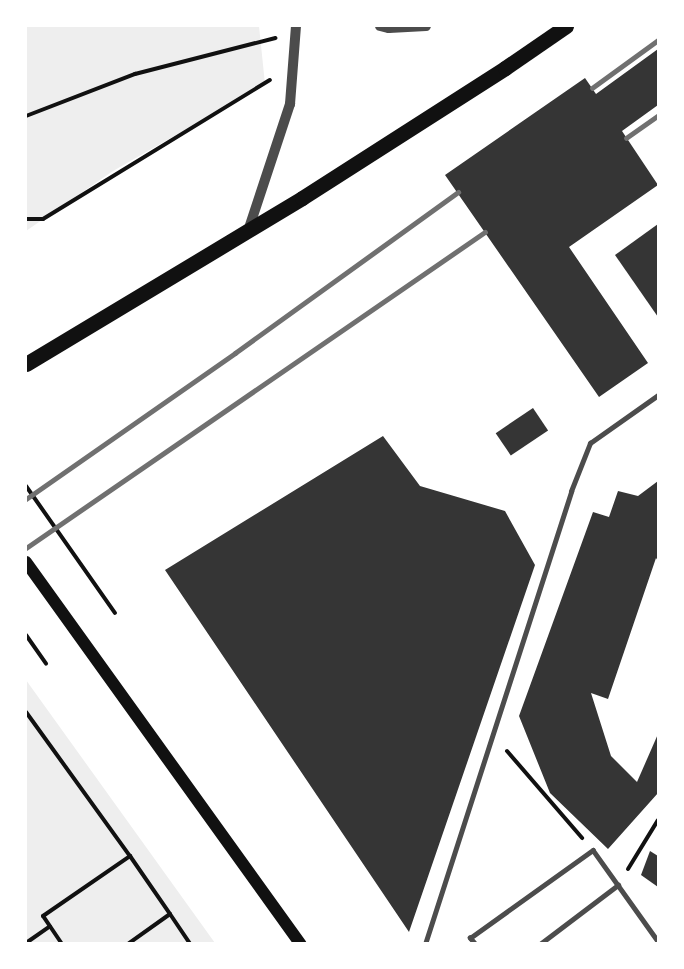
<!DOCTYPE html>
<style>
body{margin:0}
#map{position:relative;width:684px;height:969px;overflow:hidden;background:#fff;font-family:"Source Serif 4",serif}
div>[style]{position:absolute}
.green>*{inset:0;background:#eee}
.building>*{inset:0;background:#353535;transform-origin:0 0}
.path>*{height:4px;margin:-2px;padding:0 2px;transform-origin:2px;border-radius:2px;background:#111}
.service>*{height:4.5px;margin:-2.25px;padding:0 2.25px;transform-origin:2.25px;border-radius:2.25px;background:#4c4c4c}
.pedestrian>*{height:5px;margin:-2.5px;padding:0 2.5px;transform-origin:2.5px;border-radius:2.5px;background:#4c4c4c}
.tertiary>*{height:10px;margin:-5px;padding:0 5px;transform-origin:5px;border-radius:5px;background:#4c4c4c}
.secondary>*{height:12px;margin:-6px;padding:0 6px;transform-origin:6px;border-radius:6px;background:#111}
.primary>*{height:15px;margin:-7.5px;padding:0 7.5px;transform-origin:7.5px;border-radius:7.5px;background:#111}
.rail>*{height:4.5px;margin:-2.25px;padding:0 2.25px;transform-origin:2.25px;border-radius:2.25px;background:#707070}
span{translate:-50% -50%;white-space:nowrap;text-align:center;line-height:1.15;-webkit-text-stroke:4.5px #fff;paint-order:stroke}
.frame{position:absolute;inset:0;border:27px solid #fff;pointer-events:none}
</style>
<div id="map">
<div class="green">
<div style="clip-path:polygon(26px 26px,259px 26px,265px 84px,113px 171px,26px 231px)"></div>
<div style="clip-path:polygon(26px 680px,215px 943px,26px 943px)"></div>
</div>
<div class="building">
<div style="clip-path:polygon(658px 49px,658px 105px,622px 131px,658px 185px,569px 247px,648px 363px,599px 397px,445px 175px,585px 78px,596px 94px)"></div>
<div style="clip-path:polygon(658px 224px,658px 317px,615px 255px)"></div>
<div style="left:533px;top:408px;width:27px;height:45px;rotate:56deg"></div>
<div style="clip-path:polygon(383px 436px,420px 486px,505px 511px,535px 565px,409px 932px,165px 570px)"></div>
<div style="clip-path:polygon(658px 481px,658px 561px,656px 558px,608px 699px,591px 693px,611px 756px,637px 782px,658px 734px,658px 793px,608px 849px,550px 793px,519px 716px,593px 512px,609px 517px,618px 491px,638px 496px)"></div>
<div style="clip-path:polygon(650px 851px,658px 856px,658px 887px,641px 875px)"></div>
</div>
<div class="path">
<div style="left:26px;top:116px;width:117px;rotate:-21.1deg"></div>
<div style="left:135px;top:74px;width:145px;rotate:-14.4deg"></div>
<div style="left:26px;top:219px;width:17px"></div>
<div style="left:43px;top:219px;width:266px;rotate:-31.5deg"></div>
<div style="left:26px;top:486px;width:155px;rotate:55deg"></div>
<div style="left:26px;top:635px;width:35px;rotate:55deg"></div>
<div style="left:26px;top:712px;width:178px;rotate:54.2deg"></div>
<div style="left:507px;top:751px;width:115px;rotate:49.2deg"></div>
<div style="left:628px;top:869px;width:57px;rotate:-58.5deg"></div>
<div style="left:170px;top:914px;width:36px;rotate:56deg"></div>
<div style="left:26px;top:943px;width:29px;rotate:-35deg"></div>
<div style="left:62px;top:944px;width:34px;rotate:-124deg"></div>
<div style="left:43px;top:916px;width:106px;rotate:-34.6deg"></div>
<div style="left:130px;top:856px;width:70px;rotate:55.4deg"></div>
<div style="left:170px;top:914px;width:52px;rotate:144.5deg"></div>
</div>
<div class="service">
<div style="left:475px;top:944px;width:8px;rotate:-130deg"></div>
<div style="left:470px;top:938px;width:151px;rotate:-35.6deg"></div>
<div style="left:593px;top:850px;width:112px;rotate:54.5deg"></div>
<div style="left:540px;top:944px;width:98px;rotate:-37.1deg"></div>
</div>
<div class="pedestrian">
<div style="left:425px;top:944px;width:476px;rotate:-72.1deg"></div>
<div style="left:571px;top:491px;width:52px;rotate:-68.4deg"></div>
<div style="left:590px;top:443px;width:83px;rotate:-35.2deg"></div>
</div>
<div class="tertiary">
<div style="left:380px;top:26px;width:9px;rotate:13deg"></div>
<div style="left:389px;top:28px;width:37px;rotate:-3deg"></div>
<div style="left:249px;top:228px;width:131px;rotate:-71.7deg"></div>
<div style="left:290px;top:104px;width:78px;rotate:-85.6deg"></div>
</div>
<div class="secondary">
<div style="left:26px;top:562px;width:471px;rotate:54.3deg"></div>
</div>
<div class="primary">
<div style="left:26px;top:364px;width:322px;rotate:-31deg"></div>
<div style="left:302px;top:198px;width:241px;rotate:-32.6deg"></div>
<div style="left:505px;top:68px;width:74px;rotate:-34.5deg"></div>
</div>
<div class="rail">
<div style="left:592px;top:88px;width:82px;rotate:-36deg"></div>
<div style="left:626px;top:138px;width:39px;rotate:-35deg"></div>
<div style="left:26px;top:499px;width:255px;rotate:-34.9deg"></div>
<div style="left:235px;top:353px;width:275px;rotate:-35.8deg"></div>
<div style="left:26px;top:548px;width:557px;rotate:-34.55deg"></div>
</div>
<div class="frame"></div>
</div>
